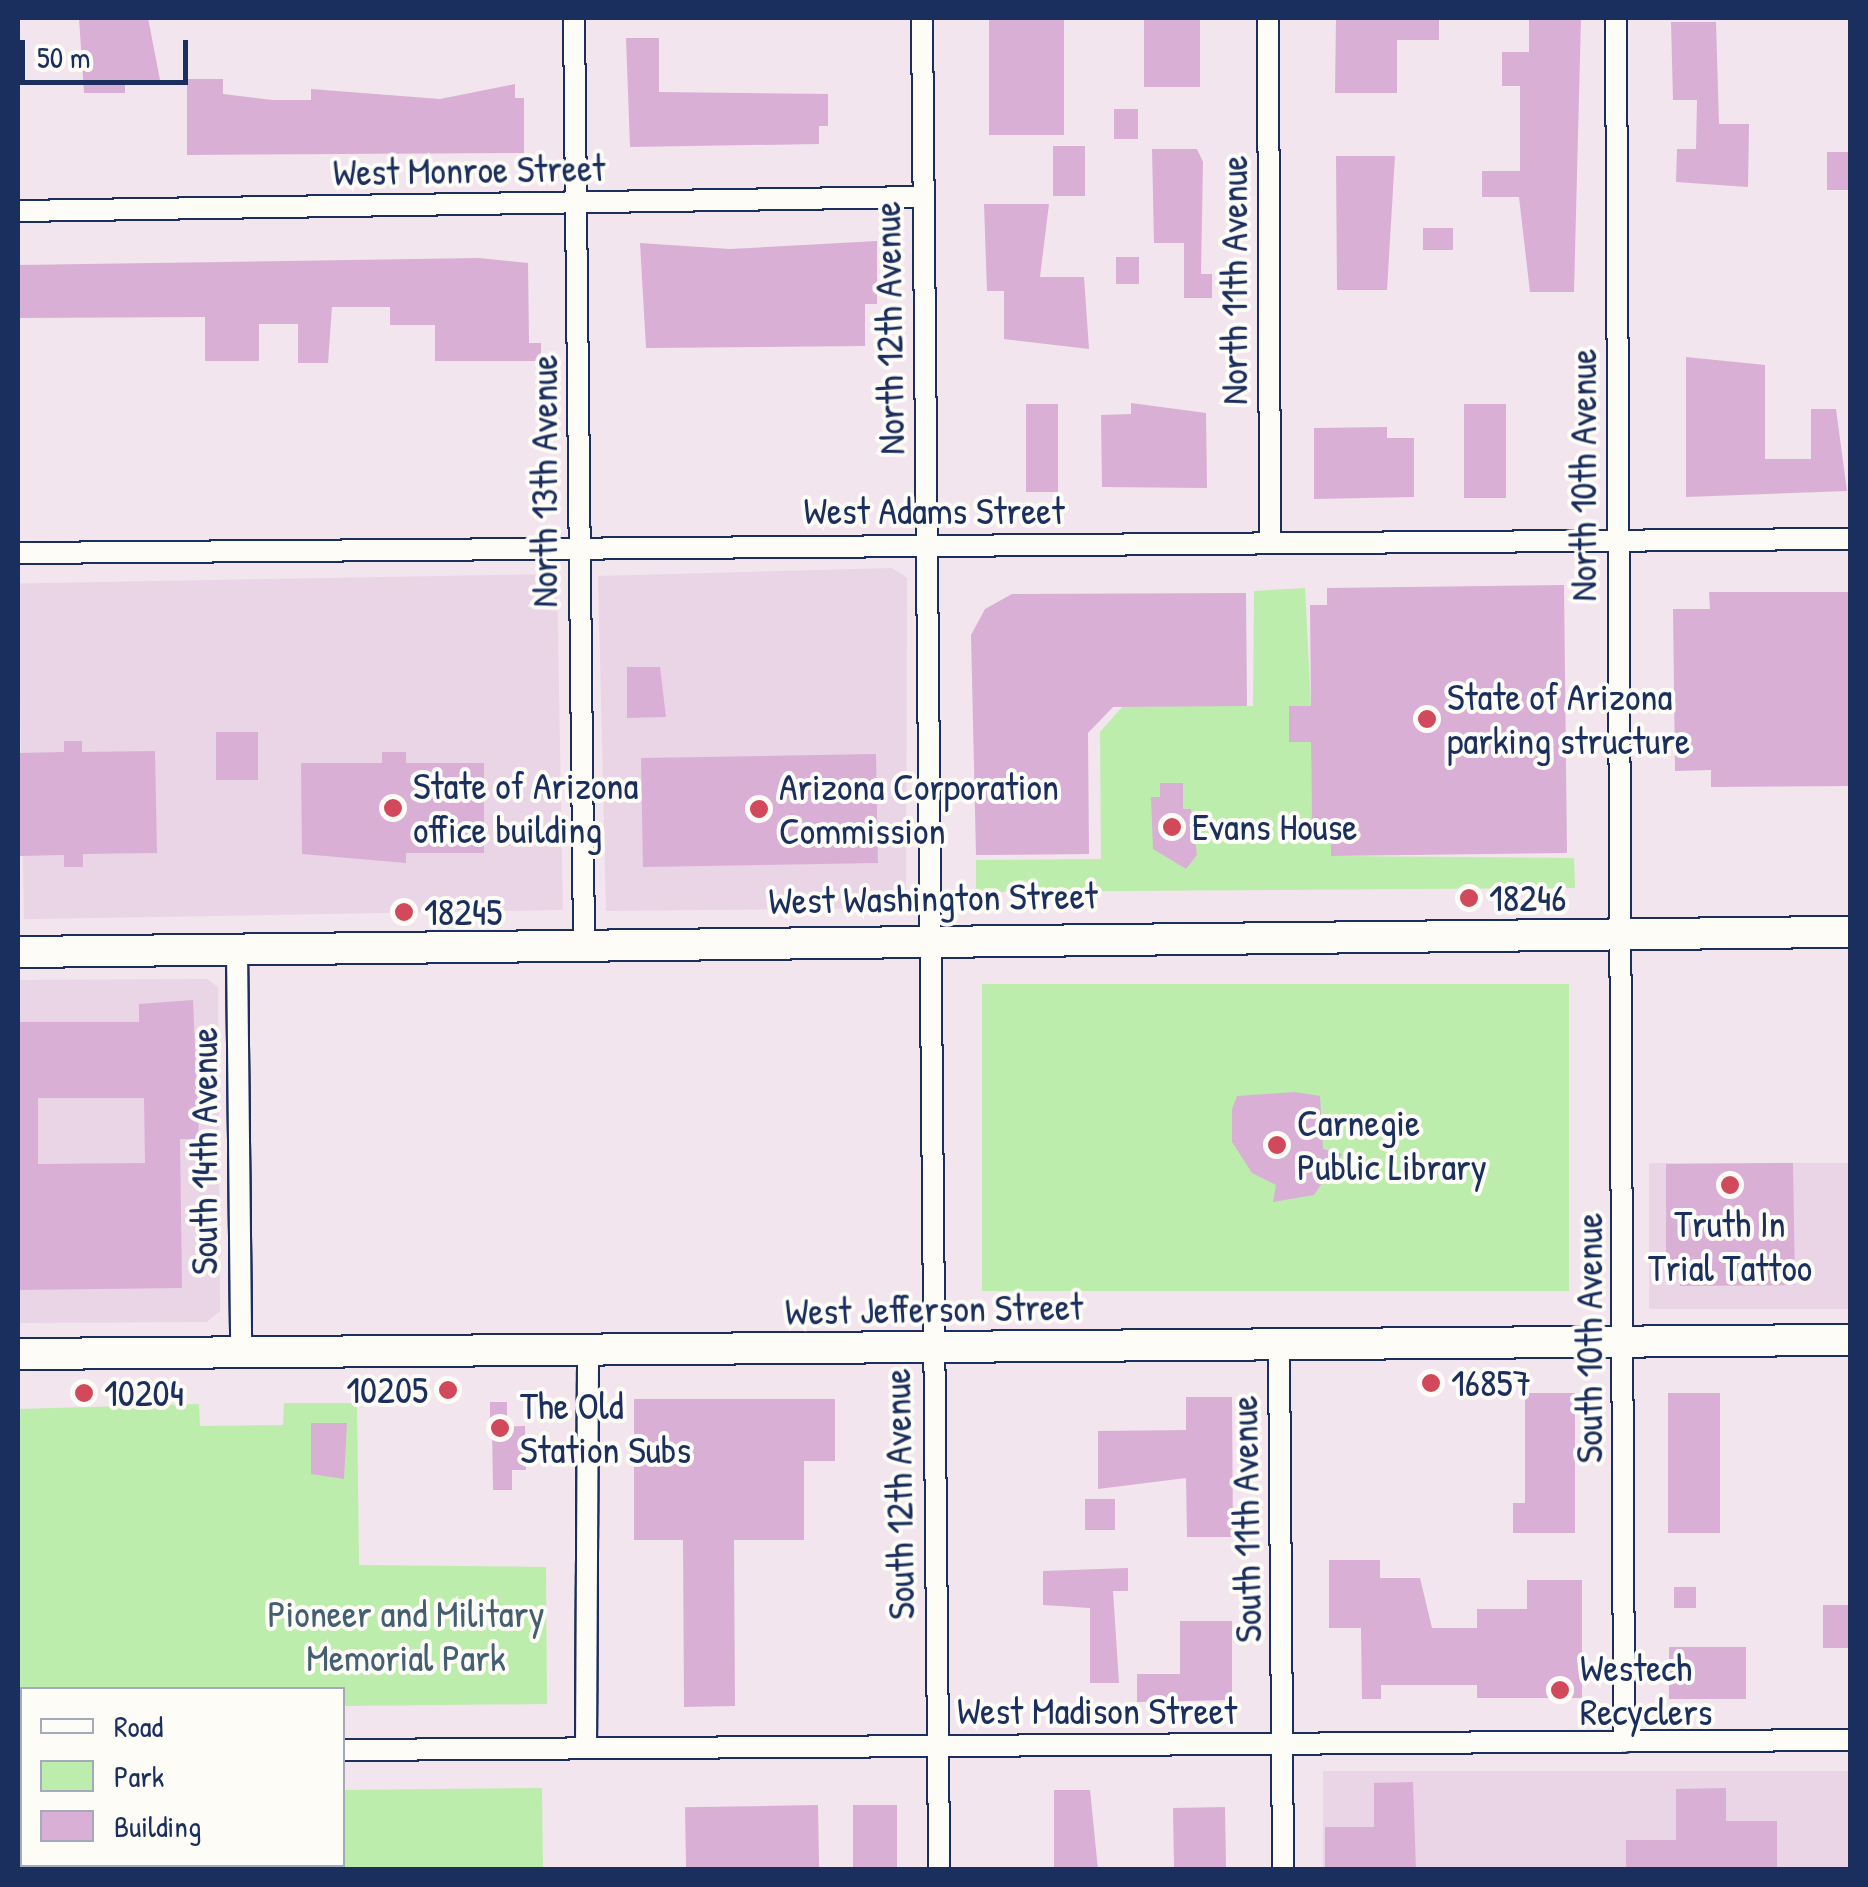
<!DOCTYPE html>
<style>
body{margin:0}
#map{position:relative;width:1868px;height:1887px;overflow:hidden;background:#f2e5ed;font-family:"Patrick Hand",sans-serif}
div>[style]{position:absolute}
.built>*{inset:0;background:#ead5e6;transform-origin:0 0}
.green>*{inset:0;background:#bdedac;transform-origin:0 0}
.building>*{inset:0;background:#d9afd6;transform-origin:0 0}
.roads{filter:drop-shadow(2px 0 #1b2f5e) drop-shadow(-2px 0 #1b2f5e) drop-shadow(0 2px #1b2f5e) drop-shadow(0 -2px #1b2f5e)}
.street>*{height:20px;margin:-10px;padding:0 10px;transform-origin:10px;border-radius:10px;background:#fdfcf7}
.secondary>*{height:30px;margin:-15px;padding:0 15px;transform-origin:15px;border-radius:15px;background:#fdfcf7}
.dots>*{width:28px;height:28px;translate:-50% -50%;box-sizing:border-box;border:5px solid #fdfcf7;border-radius:50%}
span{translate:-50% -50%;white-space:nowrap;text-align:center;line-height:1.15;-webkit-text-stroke:8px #fdfcf7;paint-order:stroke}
.street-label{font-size:38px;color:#1b2f5e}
.poi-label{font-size:38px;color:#1b2f5e}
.left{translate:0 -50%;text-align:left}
.right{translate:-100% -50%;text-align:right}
.park-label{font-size:38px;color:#445e72}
.frame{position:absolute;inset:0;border:20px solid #1b2f5e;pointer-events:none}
.legend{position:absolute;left:20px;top:1687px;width:325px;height:180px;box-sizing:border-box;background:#fdfcf7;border:2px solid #a3aaba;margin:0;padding:12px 18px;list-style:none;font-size:30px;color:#1b2f5e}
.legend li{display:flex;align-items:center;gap:20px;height:50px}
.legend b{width:50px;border:2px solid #a3aaba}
.scale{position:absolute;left:20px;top:40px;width:168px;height:45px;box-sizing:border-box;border:5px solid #1b2f5e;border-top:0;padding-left:12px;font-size:30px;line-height:35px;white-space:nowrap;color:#1b2f5e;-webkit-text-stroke:8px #fdfcf7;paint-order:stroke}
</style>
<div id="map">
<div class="built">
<div style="clip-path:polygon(892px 568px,907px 578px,906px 908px,606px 911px,598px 576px)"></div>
<div style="left:557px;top:574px;width:336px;height:539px;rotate:89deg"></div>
<div style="clip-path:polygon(207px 979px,218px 987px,220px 1311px,207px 1322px,18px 1323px,18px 980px)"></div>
<div style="left:1850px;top:1163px;width:146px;height:201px;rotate:90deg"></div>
<div style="left:1850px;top:1771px;width:98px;height:527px;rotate:90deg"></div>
</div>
<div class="green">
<div style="clip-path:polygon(1305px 588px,1311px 706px,1289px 706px,1289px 742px,1311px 742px,1312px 838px,1331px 838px,1332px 856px,1574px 858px,1575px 888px,976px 892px,976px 860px,1101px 859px,1100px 732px,1123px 706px,1253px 706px,1254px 591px)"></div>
<div style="left:982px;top:984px;width:587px;height:307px"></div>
<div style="clip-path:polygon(284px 1403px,357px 1403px,359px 1565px,546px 1567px,547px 1704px,343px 1706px,342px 1690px,22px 1690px,18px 1709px,18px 1409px,199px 1404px,200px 1426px,283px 1425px)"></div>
<div style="clip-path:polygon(542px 1788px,543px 1869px,18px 1869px,18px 1792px,22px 1864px,342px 1864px,343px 1790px)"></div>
</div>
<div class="building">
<div style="clip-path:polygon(79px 18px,148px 18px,160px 80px,125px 80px,125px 93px,84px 93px)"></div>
<div style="left:989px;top:18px;width:75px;height:117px"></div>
<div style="left:1144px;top:18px;width:56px;height:69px"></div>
<div style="clip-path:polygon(1336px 18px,1439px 18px,1439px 40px,1397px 40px,1397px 93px,1335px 93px)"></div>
<div style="clip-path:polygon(1529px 18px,1581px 18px,1574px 292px,1530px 292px,1519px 197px,1482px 197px,1482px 171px,1520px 171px,1520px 86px,1502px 86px,1502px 52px,1529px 52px)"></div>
<div style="clip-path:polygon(1671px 22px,1716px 22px,1719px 124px,1749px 124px,1748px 187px,1676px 182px,1677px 149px,1696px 149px,1697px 100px,1673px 100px)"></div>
<div style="clip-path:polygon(626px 38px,659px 38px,659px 92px,828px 94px,828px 126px,819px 126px,819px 144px,630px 147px)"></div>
<div style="clip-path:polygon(187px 79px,223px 79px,223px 94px,272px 100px,311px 100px,311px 89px,440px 99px,515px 84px,515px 98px,524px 98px,524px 153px,187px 155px)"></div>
<div style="left:1114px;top:109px;width:24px;height:30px"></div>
<div style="left:1053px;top:146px;width:32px;height:50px"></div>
<div style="clip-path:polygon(1152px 149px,1197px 149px,1203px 162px,1201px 274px,1212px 274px,1212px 298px,1184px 298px,1184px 243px,1154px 243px)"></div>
<div style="left:1827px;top:152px;width:23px;height:38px"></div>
<div style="clip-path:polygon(1336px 156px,1395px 156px,1387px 290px,1337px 290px)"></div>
<div style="clip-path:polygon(984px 204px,1049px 204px,1040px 277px,1084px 277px,1089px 349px,1004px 339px,1004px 291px,987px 291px)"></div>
<div style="left:1423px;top:228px;width:30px;height:22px"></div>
<div style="clip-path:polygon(877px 241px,877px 304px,865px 304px,865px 346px,646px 348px,640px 243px,730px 249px)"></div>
<div style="left:1116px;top:257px;width:23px;height:27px"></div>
<div style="clip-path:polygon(479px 258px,528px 263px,529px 343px,541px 343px,541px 361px,435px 361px,435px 325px,390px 325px,390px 307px,332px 307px,328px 363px,298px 363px,298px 324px,259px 324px,259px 361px,205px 361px,205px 317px,18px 318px,18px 265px)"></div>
<div style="clip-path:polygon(1686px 357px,1765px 365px,1765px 459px,1811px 459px,1811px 409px,1836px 409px,1847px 491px,1686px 497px)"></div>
<div style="clip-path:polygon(1131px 403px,1206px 413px,1207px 488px,1102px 487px,1101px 415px,1131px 414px)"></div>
<div style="left:1026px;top:404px;width:32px;height:88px"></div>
<div style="left:1464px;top:404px;width:42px;height:94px"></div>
<div style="clip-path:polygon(1387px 427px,1387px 438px,1414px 438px,1414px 497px,1314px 499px,1314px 428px)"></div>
<div style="clip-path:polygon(1564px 585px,1567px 853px,1331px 856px,1331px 838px,1312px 838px,1311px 742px,1289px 742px,1289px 706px,1311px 706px,1310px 605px,1327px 605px,1327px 588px)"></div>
<div style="clip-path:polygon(1709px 592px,1850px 592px,1850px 786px,1711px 787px,1711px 770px,1675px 771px,1673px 609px,1710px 609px)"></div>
<div style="clip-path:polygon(1246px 593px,1247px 706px,1113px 707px,1088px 733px,1089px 854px,976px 855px,971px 635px,985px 609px,1012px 594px)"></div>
<div style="clip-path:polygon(627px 667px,660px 667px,666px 717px,627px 718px)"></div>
<div style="left:258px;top:732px;width:48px;height:42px;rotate:90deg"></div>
<div style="clip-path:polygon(64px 741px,82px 741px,82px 752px,155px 751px,157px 853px,83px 854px,83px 867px,64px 867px,64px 855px,18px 856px,18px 753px,64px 752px)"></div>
<div style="clip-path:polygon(382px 752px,406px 752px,406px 763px,484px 763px,484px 853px,406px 853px,406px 863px,302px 854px,301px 763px,382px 763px)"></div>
<div style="left:876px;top:754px;width:109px;height:235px;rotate:89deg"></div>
<div style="clip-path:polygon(1160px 783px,1183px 783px,1183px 809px,1191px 809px,1197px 855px,1186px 869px,1153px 849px,1151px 797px,1160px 797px)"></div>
<div style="clip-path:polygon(evenodd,193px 1000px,199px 1139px,180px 1139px,182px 1288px,18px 1290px,18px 1022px,139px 1022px,139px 1004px,193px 1000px,38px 1098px,144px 1098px,145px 1163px,38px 1164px,38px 1098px)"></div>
<div style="clip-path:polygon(1295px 1092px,1320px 1096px,1323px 1149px,1342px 1154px,1314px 1195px,1273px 1202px,1276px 1185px,1252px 1173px,1232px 1142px,1232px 1109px,1237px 1096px)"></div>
<div style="clip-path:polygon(1793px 1163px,1795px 1285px,1680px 1286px,1679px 1268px,1666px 1268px,1666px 1164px)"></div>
<div style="clip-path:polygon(1525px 1393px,1575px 1393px,1575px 1533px,1513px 1533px,1513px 1503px,1525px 1503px)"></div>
<div style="left:1668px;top:1393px;width:52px;height:140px"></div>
<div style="clip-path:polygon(1186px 1397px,1232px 1397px,1233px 1537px,1187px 1537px,1186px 1478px,1098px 1489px,1098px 1431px,1186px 1430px)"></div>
<div style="clip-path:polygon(634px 1399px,835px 1399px,835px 1461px,804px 1461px,804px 1540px,734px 1540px,735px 1706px,684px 1707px,683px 1540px,634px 1540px)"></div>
<div style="left:490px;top:1402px;width:17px;height:24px"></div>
<div style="clip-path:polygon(311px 1423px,347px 1423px,344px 1479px,311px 1474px)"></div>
<div style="clip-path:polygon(525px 1426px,526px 1470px,512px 1470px,512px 1490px,493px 1490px,492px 1427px)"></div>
<div style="left:1085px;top:1499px;width:30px;height:31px"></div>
<div style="clip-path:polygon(1329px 1560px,1380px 1560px,1380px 1578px,1420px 1578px,1432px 1628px,1477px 1628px,1477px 1609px,1527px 1609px,1527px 1580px,1582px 1580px,1582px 1698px,1477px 1698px,1477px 1685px,1381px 1685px,1381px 1699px,1362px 1699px,1361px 1628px,1329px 1628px)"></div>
<div style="clip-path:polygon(1128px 1568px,1128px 1591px,1113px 1591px,1119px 1683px,1090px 1683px,1090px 1608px,1043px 1605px,1043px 1571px)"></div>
<div style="left:1674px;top:1587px;width:22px;height:21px"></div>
<div style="left:1850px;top:1605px;width:43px;height:27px;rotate:90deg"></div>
<div style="clip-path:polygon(1180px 1621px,1232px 1621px,1232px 1700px,1137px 1702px,1137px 1674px,1180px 1674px)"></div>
<div style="left:1669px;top:1647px;width:77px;height:52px"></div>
<div style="clip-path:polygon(1413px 1782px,1416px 1870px,1325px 1870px,1325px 1827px,1374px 1827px,1374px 1783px)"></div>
<div style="clip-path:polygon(1726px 1788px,1726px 1821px,1777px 1821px,1777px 1870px,1626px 1870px,1626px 1840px,1676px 1840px,1676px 1789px)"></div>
<div style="clip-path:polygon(1054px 1790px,1090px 1790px,1098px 1870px,1054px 1870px)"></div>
<div style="left:818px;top:1805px;width:65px;height:133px;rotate:89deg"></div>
<div style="left:853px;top:1805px;width:44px;height:65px"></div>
<div style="left:1225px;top:1807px;width:63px;height:52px;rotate:89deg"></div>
</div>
<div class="roads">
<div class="street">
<div style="left:574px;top:18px;width:925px;rotate:89.38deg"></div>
<div style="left:922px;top:18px;width:1852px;rotate:89.47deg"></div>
<div style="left:1268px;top:18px;width:525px;rotate:89.78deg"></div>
<div style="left:1616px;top:18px;width:1724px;rotate:89.73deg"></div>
<div style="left:18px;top:211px;width:905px;rotate:-0.89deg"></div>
<div style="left:18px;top:553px;width:1832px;rotate:-0.44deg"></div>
<div style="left:237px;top:949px;width:404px;rotate:89.4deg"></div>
<div style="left:1279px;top:1347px;width:523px;rotate:89.56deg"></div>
<div style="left:586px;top:1747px;width:395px;rotate:-89.7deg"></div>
<div style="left:342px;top:1750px;width:1508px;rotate:-0.38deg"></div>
<div style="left:18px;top:1752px;width:4px"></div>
</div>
<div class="secondary">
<div style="left:18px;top:952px;width:1832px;rotate:-0.63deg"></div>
<div style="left:18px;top:1354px;width:1832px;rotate:-0.44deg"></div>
</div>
</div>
<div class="dots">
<div style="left:1427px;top:719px;background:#d1495b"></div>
<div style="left:393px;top:808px;background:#d1495b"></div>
<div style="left:759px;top:809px;background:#d1495b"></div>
<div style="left:1172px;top:827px;background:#d1495b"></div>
<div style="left:1469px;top:898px;background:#d1495b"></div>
<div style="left:404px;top:912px;background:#d1495b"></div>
<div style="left:1277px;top:1145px;background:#d1495b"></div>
<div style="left:1730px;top:1185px;background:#d1495b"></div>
<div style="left:1431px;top:1383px;background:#d1495b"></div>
<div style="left:448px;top:1390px;background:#d1495b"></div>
<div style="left:84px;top:1393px;background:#d1495b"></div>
<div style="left:500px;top:1428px;background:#d1495b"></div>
<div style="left:1560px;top:1690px;background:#d1495b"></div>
</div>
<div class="street-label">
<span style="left:469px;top:170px;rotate:-1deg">West Monroe Street</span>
<span style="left:1234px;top:280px;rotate:-90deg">North 11th Avenue</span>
<span style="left:889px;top:328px;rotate:-91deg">North 12th Avenue</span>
<span style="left:1583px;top:475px;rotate:-90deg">North 10th Avenue</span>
<span style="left:544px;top:481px;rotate:-90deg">North 13th Avenue</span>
<span style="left:934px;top:511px">West Adams Street</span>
<span style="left:933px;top:898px;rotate:-1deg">West Washington Street</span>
<span style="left:204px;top:1151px;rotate:-90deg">South 14th Avenue</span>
<span style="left:934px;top:1309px;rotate:-1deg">West Jefferson Street</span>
<span style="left:1589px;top:1338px;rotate:-90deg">South 10th Avenue</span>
<span style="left:899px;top:1494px;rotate:-91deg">South 12th Avenue</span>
<span style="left:1246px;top:1519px;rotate:-91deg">South 11th Avenue</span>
<span style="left:1097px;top:1711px">West Madison Street</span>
</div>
<div class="poi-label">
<span class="left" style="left:1447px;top:719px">State of Arizona<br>parking structure</span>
<span class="left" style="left:413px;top:808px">State of Arizona<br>office building</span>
<span class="left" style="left:779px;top:809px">Arizona Corporation<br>Commission</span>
<span class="left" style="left:1192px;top:827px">Evans House</span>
<span class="left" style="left:1489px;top:898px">18246</span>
<span class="left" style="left:424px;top:912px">18245</span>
<span class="left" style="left:1297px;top:1145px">Carnegie<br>Public Library</span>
<span style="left:1730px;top:1246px">Truth In<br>Trial Tattoo</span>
<span class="left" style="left:1451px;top:1383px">16857</span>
<span class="right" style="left:428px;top:1390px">10205</span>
<span class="left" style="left:104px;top:1393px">10204</span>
<span class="left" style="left:520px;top:1428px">The Old<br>Station Subs</span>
<span class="left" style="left:1580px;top:1690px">Westech<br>Recyclers</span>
</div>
<div class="park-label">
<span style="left:406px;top:1636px">Pioneer and Military<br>Memorial Park</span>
</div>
<div class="frame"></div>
<ul class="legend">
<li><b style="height:12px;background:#fdfcf7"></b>Road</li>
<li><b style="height:28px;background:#bdedac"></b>Park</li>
<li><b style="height:28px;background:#d9afd6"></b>Building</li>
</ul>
<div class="scale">50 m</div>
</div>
